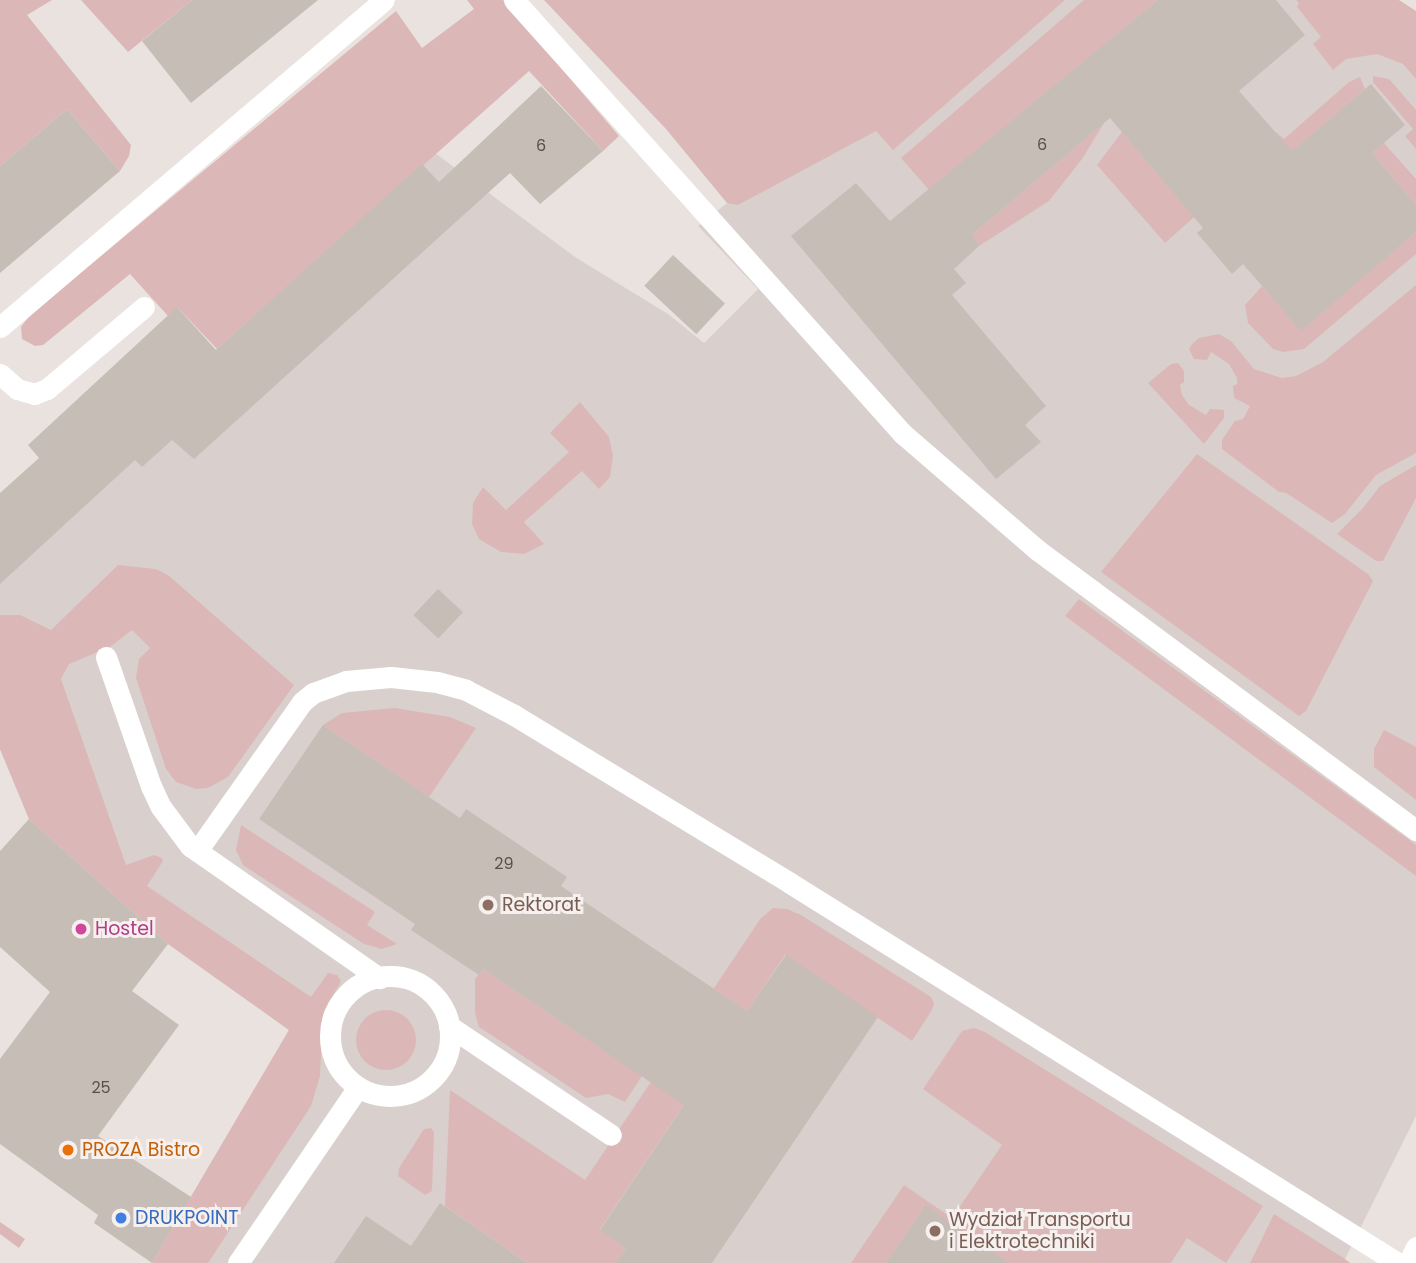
<!DOCTYPE html>
<meta charset="utf-8">
<style>
body{margin:0}
#map{position:relative;width:1416px;height:1263px;overflow:hidden;background:#eae2de;font-family:Poppins,sans-serif}
div>[style]{position:absolute}
.built>*{inset:0;background:#d9d0cd}
.green>*{inset:0;background:#dbb8b7}
.round{border-radius:50%}
.building>*{inset:0;background:#c7bdb7;transform-origin:0 0}
.service>*{height:21px;margin:-10.5px;padding:0 10.5px;transform-origin:10.5px;border-radius:10.5px;background:#fff}
.service>.ring{margin:-10.5px;padding:0;box-sizing:content-box;background:none;border:21px solid #fff;border-radius:50%}
.minor>*{height:21px;margin:-10.5px;padding:0 10.5px;transform-origin:10.5px;border-radius:10.5px;background:#fff}
.dots>*{width:19px;height:19px;translate:-50% -50%;box-sizing:border-box;border:4px solid #f6f0ee;border-radius:50%}
span{translate:-50% -50%;white-space:nowrap;text-align:center;line-height:1.15;-webkit-text-stroke:6px #f6f0ee;paint-order:stroke}
.number-label{font-size:16px;color:#5c5046}
.number-label span{-webkit-text-stroke-width:0}
.education-label{font-size:19px;color:#785e54}
.left{translate:0 -50%;text-align:left}
.hotel-label{font-size:19px;color:#b23c85}
.food-label{font-size:19px;color:#c56008}
.shop-label{font-size:19px;color:#366cbe}
</style>
<div id="map">
<div class="built">
<div style="clip-path:polygon(1003px 0,1347px 0,1416px 43px,1416px 1116px,1343px 1263px,152px 1263px,289px 1030px,168px 944px,29px 819px,0 749px,0 530px,147px 411px,435px 153px,575px 257px,668px 314px,704px 343px,758px 289px,698px 226px,802px 144px)"></div>
</div>
<div class="green">
<div style="clip-path:polygon(0 0,52px 0,27px 15px,131px 145px,129px 156px,120px 171px,67px 109px,0 166px)"></div>
<div style="clip-path:polygon(81px 0,192px 0,128px 52px)"></div>
<div style="clip-path:polygon(467px 0,503px 0,619px 136px,603px 151px,529px 71px,217px 349px,178px 308px,168px 316px,130px 274px,43px 345px,35px 346px,22px 339px,21px 327px,30px 315px,396px 11px,422px 48px,474px 9px)"></div>
<div style="clip-path:polygon(544px 0,1065px 0,893px 150px,876px 131px,738px 205px,727px 203px,666px 129px)"></div>
<div style="clip-path:polygon(1084px 0,1158px 0,929px 190px,901px 158px)"></div>
<div style="clip-path:polygon(1296px 0,1399px 0,1416px 11px,1416px 79px,1403px 64px,1377px 54px,1346px 59px,1333px 70px,1313px 44px,1321px 37px,1297px 7px,1299px 3px)"></div>
<div style="clip-path:polygon(1373px 76px,1389px 79px,1416px 110px,1416px 149px,1405px 136px,1413px 129px,1373px 82px)"></div>
<div style="clip-path:polygon(1360px 77px,1365px 89px,1270px 170px,1253px 150px,1276px 132px,1284px 139px,1349px 82px)"></div>
<div style="clip-path:polygon(1104px 123px,1082px 159px,1049px 201px,979px 246px,971px 236px)"></div>
<div style="clip-path:polygon(1122px 132px,1178px 198px,1244px 173px,1165px 243px,1097px 165px)"></div>
<div style="clip-path:polygon(1384px 143px,1416px 179px,1416px 205px,1372px 153px)"></div>
<div style="clip-path:polygon(1416px 232px,1416px 254px,1304px 349px,1283px 352px,1273px 349px,1248px 323px,1245px 305px,1262px 286px,1301px 330px)"></div>
<div style="clip-path:polygon(1416px 285px,1416px 453px,1376px 475px,1345px 514px,1332px 523px,1286px 493px,1279px 492px,1222px 449px,1222px 440px,1235px 421px,1243px 419px,1250px 406px,1234px 398px,1233px 386px,1237px 384px,1237px 378px,1229px 364px,1211px 352px,1207px 360px,1194px 359px,1189px 349px,1192px 344px,1199px 338px,1219px 334px,1231px 341px,1254px 369px,1282px 378px,1296px 376px,1323px 362px)"></div>
<div style="clip-path:polygon(1178px 363px,1184px 371px,1184px 382px,1180px 385px,1182px 395px,1189px 405px,1206px 415px,1210px 409px,1224px 410px,1224px 418px,1204px 444px,1148px 383px,1171px 364px)"></div>
<div style="clip-path:polygon(580px 402px,609px 437px,613px 455px,610px 477px,599px 489px,582px 471px,524px 522px,544px 544px,524px 554px,501px 552px,479px 539px,472px 524px,473px 503px,483px 487px,506px 510px,569px 452px,550px 433px)"></div>
<div style="clip-path:polygon(1197px 454px,1368px 574px,1373px 581px,1306px 711px,1299px 716px,1101px 572px)"></div>
<div style="clip-path:polygon(1416px 465px,1416px 498px,1383px 561px,1376px 561px,1337px 534px,1363px 508px,1380px 486px)"></div>
<div style="clip-path:polygon(118px 565px,156px 569px,168px 575px,294px 685px,228px 777px,208px 788px,196px 789px,176px 782px,166px 769px,136px 678px,139px 659px,150px 648px,132px 630px,110px 647px,69px 664px,61px 679px,126px 865px,154px 855px,162px 858px,163px 861px,147px 886px,311px 997px,328px 973px,337px 975px,341px 981px,323px 1014px,320px 1076px,311px 1106px,208px 1263px,152px 1263px,289px 1030px,168px 944px,29px 819px,0 749px,0 615px,20px 615px,51px 630px)"></div>
<div style="clip-path:polygon(1079px 599px,1416px 845px,1416px 876px,1065px 616px)"></div>
<div style="clip-path:polygon(395px 708px,450px 717px,476px 728px,429px 797px,323px 725px,342px 713px)"></div>
<div style="clip-path:polygon(1384px 730px,1416px 747px,1416px 800px,1374px 767px,1374px 749px)"></div>
<div style="clip-path:polygon(241px 825px,375px 912px,367px 925px,397px 944px,382px 949px,364px 944px,243px 865px,236px 850px)"></div>
<div style="clip-path:polygon(773px 908px,787px 909px,801px 915px,931px 997px,934px 1003px,932px 1010px,912px 1041px,785px 955px,600px 1229px,626px 1248px,616px 1263px,527px 1263px,445px 1206px,450px 1090px,585px 1180px,761px 918px)"></div>
<div style="clip-path:polygon(483px 969px,642px 1076px,625px 1102px,608px 1094px,586px 1098px,479px 1027px,475px 1013px,475px 979px)"></div>
<div class="round" style="left:356px;top:1010px;width:60px;height:60px"></div>
<div style="clip-path:polygon(974px 1028px,985px 1032px,1263px 1206px,1226px 1263px,1187px 1238px,1171px 1263px,851px 1263px,904px 1185px,952px 1218px,1002px 1145px,923px 1089px,962px 1031px)"></div>
<div style="clip-path:polygon(431px 1128px,434px 1132px,432px 1191px,425px 1195px,398px 1176px,399px 1168px,424px 1129px)"></div>
<div style="clip-path:polygon(1274px 1214px,1345px 1259px,1350px 1263px,1250px 1263px)"></div>
<div style="clip-path:polygon(0 1222px,25px 1239px,19px 1248px,0 1234px)"></div>
</div>
<div class="building">
<div style="clip-path:polygon(192px 0,318px 0,191px 103px,142px 41px)"></div>
<div style="clip-path:polygon(1158px 0,1276px 0,1305px 35px,1239px 91px,1292px 151px,1371px 84px,1405px 125px,1372px 153px,1416px 205px,1416px 232px,1301px 331px,1243px 264px,1232px 274px,1197px 233px,1203px 228px,1110px 118px,972px 235px,979px 246px,954px 269px,966px 283px,952px 295px,1046px 406px,1025px 425px,1041px 442px,996px 479px,791px 236px,856px 183px,890px 221px)"></div>
<div style="clip-path:polygon(541px 86px,603px 151px,540px 204px,510px 173px,194px 459px,172px 440px,142px 467px,135px 460px,0 584px,0 493px,39px 458px,28px 445px,177px 307px,216px 350px,422px 164px,439px 182px)"></div>
<div style="clip-path:polygon(67px 109px,120px 171px,0 273px,0 166px)"></div>
<div style="left:673px;top:255px;width:71px;height:42px;rotate:43deg"></div>
<div style="left:438px;top:589px;width:34px;height:36px;rotate:43deg"></div>
<div style="clip-path:polygon(323px 725px,460px 818px,466px 809px,567px 877px,561px 886px,747px 1011px,786px 955px,878px 1017px,712px 1263px,616px 1263px,626px 1248px,600px 1230px,684px 1105px,483px 969px,479px 975px,411px 930px,415px 924px,259px 819px)"></div>
<div style="clip-path:polygon(29px 819px,168px 944px,132px 991px,179px 1025px,98px 1136px,191px 1197px,152px 1263px,94px 1223px,98px 1215px,0 1144px,0 1059px,50px 992px,0 947px,0 851px)"></div>
<div style="clip-path:polygon(440px 1203px,527px 1263px,334px 1263px,366px 1216px,411px 1246px)"></div>
<div style="clip-path:polygon(926px 1205px,1008px 1263px,886px 1263px)"></div>
</div>
<div class="service">
<div style="left:514px;top:0;width:583px;rotate:48.13deg"></div>
<div style="left:903px;top:434px;width:176px;rotate:40.8deg"></div>
<div style="left:1036px;top:549px;width:473px;rotate:36.5deg"></div>
<div style="left:0;top:327px;width:504px;rotate:-40.42deg"></div>
<div style="left:0;top:374px;width:23px;rotate:41deg"></div>
<div style="left:17px;top:389px;width:18px;rotate:16deg"></div>
<div style="left:34px;top:394px;width:14px;rotate:-21deg"></div>
<div style="left:47px;top:389px;width:127px;rotate:-40.2deg"></div>
<div style="left:106px;top:657px;width:137px;rotate:70.8deg"></div>
<div style="left:151px;top:786px;width:23px;rotate:65deg"></div>
<div style="left:161px;top:807px;width:49px;rotate:53.4deg"></div>
<div style="left:190px;top:846px;width:231px;rotate:34.9deg"></div>
<div style="left:197px;top:851px;width:182px;rotate:-54.8deg"></div>
<div style="left:302px;top:702px;width:14px;rotate:-39deg"></div>
<div style="left:313px;top:693px;width:35px;rotate:-20deg"></div>
<div style="left:346px;top:681px;width:45px;rotate:-5.1deg"></div>
<div style="left:391px;top:677px;width:46px;rotate:6.2deg"></div>
<div style="left:437px;top:682px;width:30px;rotate:15deg"></div>
<div style="left:466px;top:690px;width:54px;rotate:27.5deg"></div>
<div style="left:514px;top:715px;width:323px;rotate:31.3deg"></div>
<div style="left:790px;top:883px;width:717px;rotate:32.01deg"></div>
<div class="ring" style="left:330px;top:976px;width:99px;height:99px"></div>
<div style="left:449px;top:1026px;width:195px;rotate:33.9deg"></div>
<div style="left:238px;top:1263px;width:213px;rotate:-55.7deg"></div>
</div>
<div class="minor">
<div style="left:1408px;top:1263px;width:18px;rotate:-63deg"></div>
</div>
<div class="dots">
<div style="left:488px;top:905px;background:#8d6e63"></div>
<div style="left:81px;top:929px;background:#d1479c"></div>
<div style="left:68px;top:1150px;background:#e8710a"></div>
<div style="left:121px;top:1218px;background:#3f7fe0"></div>
<div style="left:935px;top:1231px;background:#8d6e63"></div>
</div>
<div class="number-label">
<span style="left:1042px;top:145px">6</span>
<span style="left:541px;top:146px">6</span>
<span style="left:504px;top:864px">29</span>
<span style="left:101px;top:1088px">25</span>
</div>
<div class="education-label">
<span class="left" style="left:502px;top:905px">Rektorat</span>
<span class="left" style="left:949px;top:1231px">Wydział Transportu<br>i Elektrotechniki</span>
</div>
<div class="hotel-label">
<span class="left" style="left:95px;top:929px">Hostel</span>
</div>
<div class="food-label">
<span class="left" style="left:82px;top:1150px">PROZA Bistro</span>
</div>
<div class="shop-label">
<span class="left" style="left:135px;top:1218px">DRUKPOINT</span>
</div>
</div>
